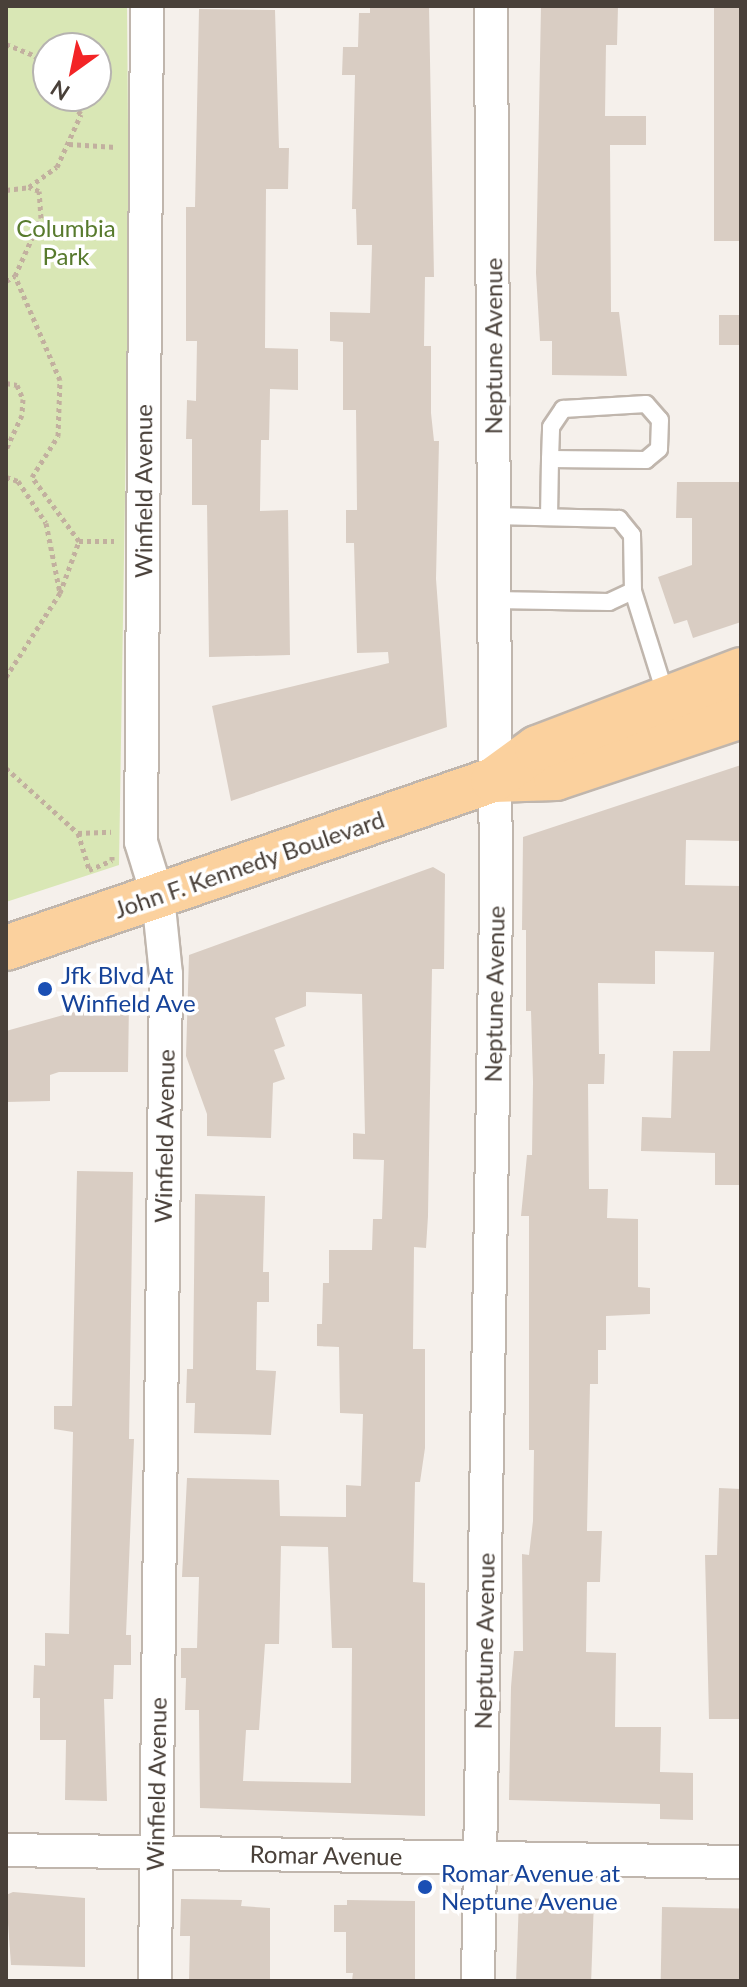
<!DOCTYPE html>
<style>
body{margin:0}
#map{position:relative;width:747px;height:1987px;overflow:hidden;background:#f5f0eb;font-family:Lato,sans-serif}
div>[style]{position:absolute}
.green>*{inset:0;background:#d9e7b5}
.building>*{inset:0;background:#d9cdc3;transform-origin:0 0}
.path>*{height:5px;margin-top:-2.5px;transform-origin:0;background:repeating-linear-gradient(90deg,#c2b09f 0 4px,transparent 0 8px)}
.roads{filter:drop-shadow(2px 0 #c0b6ad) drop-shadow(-2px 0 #c0b6ad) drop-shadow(0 2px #c0b6ad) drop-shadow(0 -2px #c0b6ad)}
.service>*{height:16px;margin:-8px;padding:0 8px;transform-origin:8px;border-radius:8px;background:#fff}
.minor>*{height:32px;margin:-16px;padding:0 16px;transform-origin:16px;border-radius:16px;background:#fff}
.primary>*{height:44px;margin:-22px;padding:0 22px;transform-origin:22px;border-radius:22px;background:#fbd19e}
.dots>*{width:22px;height:22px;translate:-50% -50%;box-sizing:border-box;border:4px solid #fff;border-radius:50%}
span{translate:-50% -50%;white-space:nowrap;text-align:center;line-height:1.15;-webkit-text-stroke:7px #fff;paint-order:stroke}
.park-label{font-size:24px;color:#577a2d}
.street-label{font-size:24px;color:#494039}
.transit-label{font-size:24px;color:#164399}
.left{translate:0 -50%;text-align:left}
.frame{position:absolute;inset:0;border:8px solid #494039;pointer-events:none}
.north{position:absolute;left:32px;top:32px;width:80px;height:80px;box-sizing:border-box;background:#fff;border:2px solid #b6b3b0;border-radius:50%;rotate:213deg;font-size:22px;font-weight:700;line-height:32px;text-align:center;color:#494039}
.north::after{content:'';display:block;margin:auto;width:28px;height:36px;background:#f32426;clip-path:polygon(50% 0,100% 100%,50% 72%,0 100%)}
</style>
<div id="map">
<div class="green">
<div style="clip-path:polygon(evenodd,6px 6px,127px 6px,129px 249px,119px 865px,6px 902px,6px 6px,48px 48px,96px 48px,96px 96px,48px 96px,48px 48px)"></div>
</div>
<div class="building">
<div style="clip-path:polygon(370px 6px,429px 6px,434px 277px,425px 277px,424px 346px,431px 346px,431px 413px,434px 441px,439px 441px,436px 579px,447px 727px,231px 801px,212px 706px,389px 663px,388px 652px,357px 653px,354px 543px,346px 543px,346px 510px,357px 510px,356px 410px,343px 410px,343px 342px,330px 341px,330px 312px,370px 313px,372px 245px,357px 245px,356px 209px,352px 209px,355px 75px,342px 75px,343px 47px,358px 47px,359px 13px,370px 13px)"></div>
<div style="clip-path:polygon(541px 6px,618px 6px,617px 45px,606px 45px,605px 116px,646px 116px,646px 145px,610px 145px,611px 312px,619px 312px,627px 376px,552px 375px,552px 341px,540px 341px,536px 273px)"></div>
<div style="left:714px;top:6px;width:27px;height:235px"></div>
<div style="clip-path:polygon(199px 9px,275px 10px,279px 148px,289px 148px,288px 189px,266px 189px,265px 348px,298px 349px,298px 390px,270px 389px,269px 440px,261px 440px,260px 511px,288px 510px,290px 655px,209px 657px,207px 505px,192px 505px,192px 439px,186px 439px,187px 400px,196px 401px,197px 341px,186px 341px,186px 207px,195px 207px)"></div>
<div style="left:719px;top:315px;width:22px;height:30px"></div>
<div style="clip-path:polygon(677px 482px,741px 482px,741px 622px,693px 638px,687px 620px,674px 624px,658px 577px,692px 565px,692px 518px,676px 518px)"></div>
<div style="clip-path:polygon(741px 765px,741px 841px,686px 840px,685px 885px,741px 886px,741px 1185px,715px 1185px,715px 1153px,641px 1151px,642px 1117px,671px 1118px,673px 1051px,710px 1051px,714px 952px,655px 951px,655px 984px,598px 983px,599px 1054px,605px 1054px,604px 1084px,588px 1084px,589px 1189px,608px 1189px,607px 1218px,638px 1219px,638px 1287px,650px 1288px,650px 1314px,606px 1316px,606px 1350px,598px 1350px,598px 1384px,590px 1384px,587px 1531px,602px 1531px,600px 1582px,587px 1582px,586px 1652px,616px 1653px,615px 1727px,661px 1727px,660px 1772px,693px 1773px,693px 1820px,660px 1819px,660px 1804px,509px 1800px,511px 1687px,514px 1651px,523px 1651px,522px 1554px,529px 1555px,533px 1521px,534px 1450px,529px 1450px,529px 1216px,521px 1216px,527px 1155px,532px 1155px,533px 1082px,531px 1011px,526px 1011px,526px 930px,522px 930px,523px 837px)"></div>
<div style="clip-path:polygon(evenodd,433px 867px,445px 874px,444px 969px,432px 969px,428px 1216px,426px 1248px,414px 1247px,413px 1349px,425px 1349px,425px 1448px,420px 1482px,415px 1482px,413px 1582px,425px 1583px,425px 1816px,200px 1808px,199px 1710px,185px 1710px,186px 1678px,181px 1678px,181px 1648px,197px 1648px,199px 1577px,182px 1577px,187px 1478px,279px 1480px,280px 1516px,346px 1517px,346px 1485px,361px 1486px,363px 1414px,340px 1413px,339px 1347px,317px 1346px,317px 1324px,322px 1324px,323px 1283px,329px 1283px,329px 1250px,372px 1250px,373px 1219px,382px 1219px,384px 1160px,353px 1159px,353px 1133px,365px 1134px,362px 994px,306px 992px,306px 1006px,275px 1018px,285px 1046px,274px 1050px,285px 1079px,273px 1083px,271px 1138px,207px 1136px,207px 1114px,186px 1056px,189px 955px,433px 867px,281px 1546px,328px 1547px,332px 1648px,352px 1648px,351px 1783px,243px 1781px,246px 1730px,259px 1730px,265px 1644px,279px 1644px,281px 1546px)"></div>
<div style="clip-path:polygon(110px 1002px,129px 1002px,128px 1072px,59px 1072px,50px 1075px,50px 1101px,6px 1102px,6px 1031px)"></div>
<div style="clip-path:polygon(77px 1171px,133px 1172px,129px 1439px,134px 1439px,126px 1635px,131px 1635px,131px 1665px,114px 1665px,113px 1699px,104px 1699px,107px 1801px,65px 1800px,66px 1740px,40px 1740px,40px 1698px,33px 1698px,34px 1665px,45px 1666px,45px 1633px,69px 1634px,73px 1432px,54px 1429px,54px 1406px,72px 1406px)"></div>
<div style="clip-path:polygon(195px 1194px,265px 1196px,263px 1272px,269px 1272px,269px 1302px,257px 1302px,256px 1370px,276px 1371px,271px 1435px,194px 1433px,195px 1403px,186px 1403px,187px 1369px,193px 1369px)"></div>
<div style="clip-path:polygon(719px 1488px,741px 1489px,741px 1719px,709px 1719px,705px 1555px,717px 1555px)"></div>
<div style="clip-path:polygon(13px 1892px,85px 1898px,85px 1967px,11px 1965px,6px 1895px)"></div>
<div style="left:519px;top:1898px;width:75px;height:83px;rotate:2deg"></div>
<div style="clip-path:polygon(181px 1899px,242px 1900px,241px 1906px,270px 1908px,270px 1981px,189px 1981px,190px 1936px,180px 1936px)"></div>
<div style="clip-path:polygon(347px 1900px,415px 1901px,415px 1981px,352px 1980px,353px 1973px,346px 1973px,346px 1932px,334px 1932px,334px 1905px,347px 1905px)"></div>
<div style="left:662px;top:1907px;width:79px;height:74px;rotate:1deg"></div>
</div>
<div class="path">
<div style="left:6px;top:44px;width:31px;rotate:22deg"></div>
<div style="left:35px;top:56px;width:18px;rotate:45deg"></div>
<div style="left:69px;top:144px;width:47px;rotate:3.7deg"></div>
<div style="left:6px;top:190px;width:23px;rotate:-7deg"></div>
<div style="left:29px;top:187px;width:34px;rotate:-36deg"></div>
<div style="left:57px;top:167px;width:58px;rotate:-65.6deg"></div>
<div style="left:81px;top:114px;width:25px;rotate:-133deg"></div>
<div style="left:6px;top:281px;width:10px;rotate:-29deg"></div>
<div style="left:6px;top:383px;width:11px;rotate:10deg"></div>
<div style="left:17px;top:385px;width:15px;rotate:67deg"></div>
<div style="left:23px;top:399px;width:16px;rotate:94deg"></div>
<div style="left:22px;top:415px;width:38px;rotate:115deg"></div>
<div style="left:6px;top:477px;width:13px;rotate:18deg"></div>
<div style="left:18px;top:481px;width:50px;rotate:56.3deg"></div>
<div style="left:46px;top:523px;width:71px;rotate:78.7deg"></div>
<div style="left:60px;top:593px;width:55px;rotate:-69.9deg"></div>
<div style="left:79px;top:541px;width:79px;rotate:-126.3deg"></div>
<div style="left:32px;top:477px;width:49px;rotate:-57.6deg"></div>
<div style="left:58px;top:436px;width:56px;rotate:-88deg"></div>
<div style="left:60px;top:380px;width:113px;rotate:-113.4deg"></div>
<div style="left:15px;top:276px;width:64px;rotate:-65.9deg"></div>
<div style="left:41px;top:218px;width:27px;rotate:-94deg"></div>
<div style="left:39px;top:191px;width:11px;rotate:-158deg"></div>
<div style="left:79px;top:541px;width:35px"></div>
<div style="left:6px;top:677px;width:100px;rotate:-57.3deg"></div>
<div style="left:6px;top:768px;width:97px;rotate:42.1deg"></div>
<div style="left:78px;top:833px;width:39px;rotate:73deg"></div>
<div style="left:89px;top:870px;width:25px;rotate:-23deg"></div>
<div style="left:112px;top:860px;width:6px;rotate:-90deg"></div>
<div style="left:78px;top:833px;width:33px;rotate:-2deg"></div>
</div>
<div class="roads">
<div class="service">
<div style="left:549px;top:517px;width:58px;rotate:-89deg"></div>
<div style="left:550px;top:459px;width:32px;rotate:-88deg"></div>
<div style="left:551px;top:427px;width:22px;rotate:-56deg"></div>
<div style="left:563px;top:409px;width:83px;rotate:-3.4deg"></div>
<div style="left:646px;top:404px;width:21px;rotate:49deg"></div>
<div style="left:660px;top:420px;width:29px;rotate:92deg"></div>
<div style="left:659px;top:449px;width:17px;rotate:140deg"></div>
<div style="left:646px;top:460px;width:96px;rotate:-179.4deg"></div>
<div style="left:633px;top:591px;width:110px;rotate:72.6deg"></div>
<div style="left:494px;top:600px;width:115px;rotate:1deg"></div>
<div style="left:609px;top:602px;width:26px;rotate:-25deg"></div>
<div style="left:633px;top:591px;width:56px;rotate:-91deg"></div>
<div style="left:632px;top:535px;width:21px;rotate:-129deg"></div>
<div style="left:619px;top:519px;width:125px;rotate:-178.6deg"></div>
</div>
<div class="minor">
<div style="left:147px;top:6px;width:836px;rotate:90.41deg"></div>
<div style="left:141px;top:842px;width:58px;rotate:72.8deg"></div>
<div style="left:158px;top:897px;width:77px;rotate:84.1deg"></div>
<div style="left:166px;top:974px;width:1007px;rotate:90.63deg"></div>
<div style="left:6px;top:1850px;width:735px;rotate:0.94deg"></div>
<div style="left:478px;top:1981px;width:1072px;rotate:-89.04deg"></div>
<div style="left:496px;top:909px;width:903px;rotate:-90.32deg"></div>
</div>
<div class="primary">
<div style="left:493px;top:780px;width:63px;rotate:-1.8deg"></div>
<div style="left:556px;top:778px;width:195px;rotate:-18.5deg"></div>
<div style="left:6px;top:948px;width:515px;rotate:-19.03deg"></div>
<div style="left:493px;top:780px;width:54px;rotate:-36deg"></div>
<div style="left:537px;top:748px;width:218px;rotate:-20.9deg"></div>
</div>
</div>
<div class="dots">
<div style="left:45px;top:989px;background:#1a4fb4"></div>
<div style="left:425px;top:1887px;background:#1a4fb4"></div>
</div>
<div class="park-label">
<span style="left:66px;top:242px">Columbia<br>Park</span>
</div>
<div class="street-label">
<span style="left:493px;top:346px;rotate:-90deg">Neptune Avenue</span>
<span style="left:143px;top:491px;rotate:-90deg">Winfield Avenue</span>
<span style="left:249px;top:864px;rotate:-19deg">John F. Kennedy Boulevard</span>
<span style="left:494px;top:994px;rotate:-89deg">Neptune Avenue</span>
<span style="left:164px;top:1136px;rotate:-89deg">Winfield Avenue</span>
<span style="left:484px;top:1641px;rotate:-89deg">Neptune Avenue</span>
<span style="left:156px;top:1784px;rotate:-89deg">Winfield Avenue</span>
<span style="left:326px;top:1855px;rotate:1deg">Romar Avenue</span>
</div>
<div class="transit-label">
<span class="left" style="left:61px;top:989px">Jfk Blvd At<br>Winfield Ave</span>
<span class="left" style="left:441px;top:1887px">Romar Avenue at<br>Neptune Avenue</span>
</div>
<div class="frame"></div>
<div class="north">N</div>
</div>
